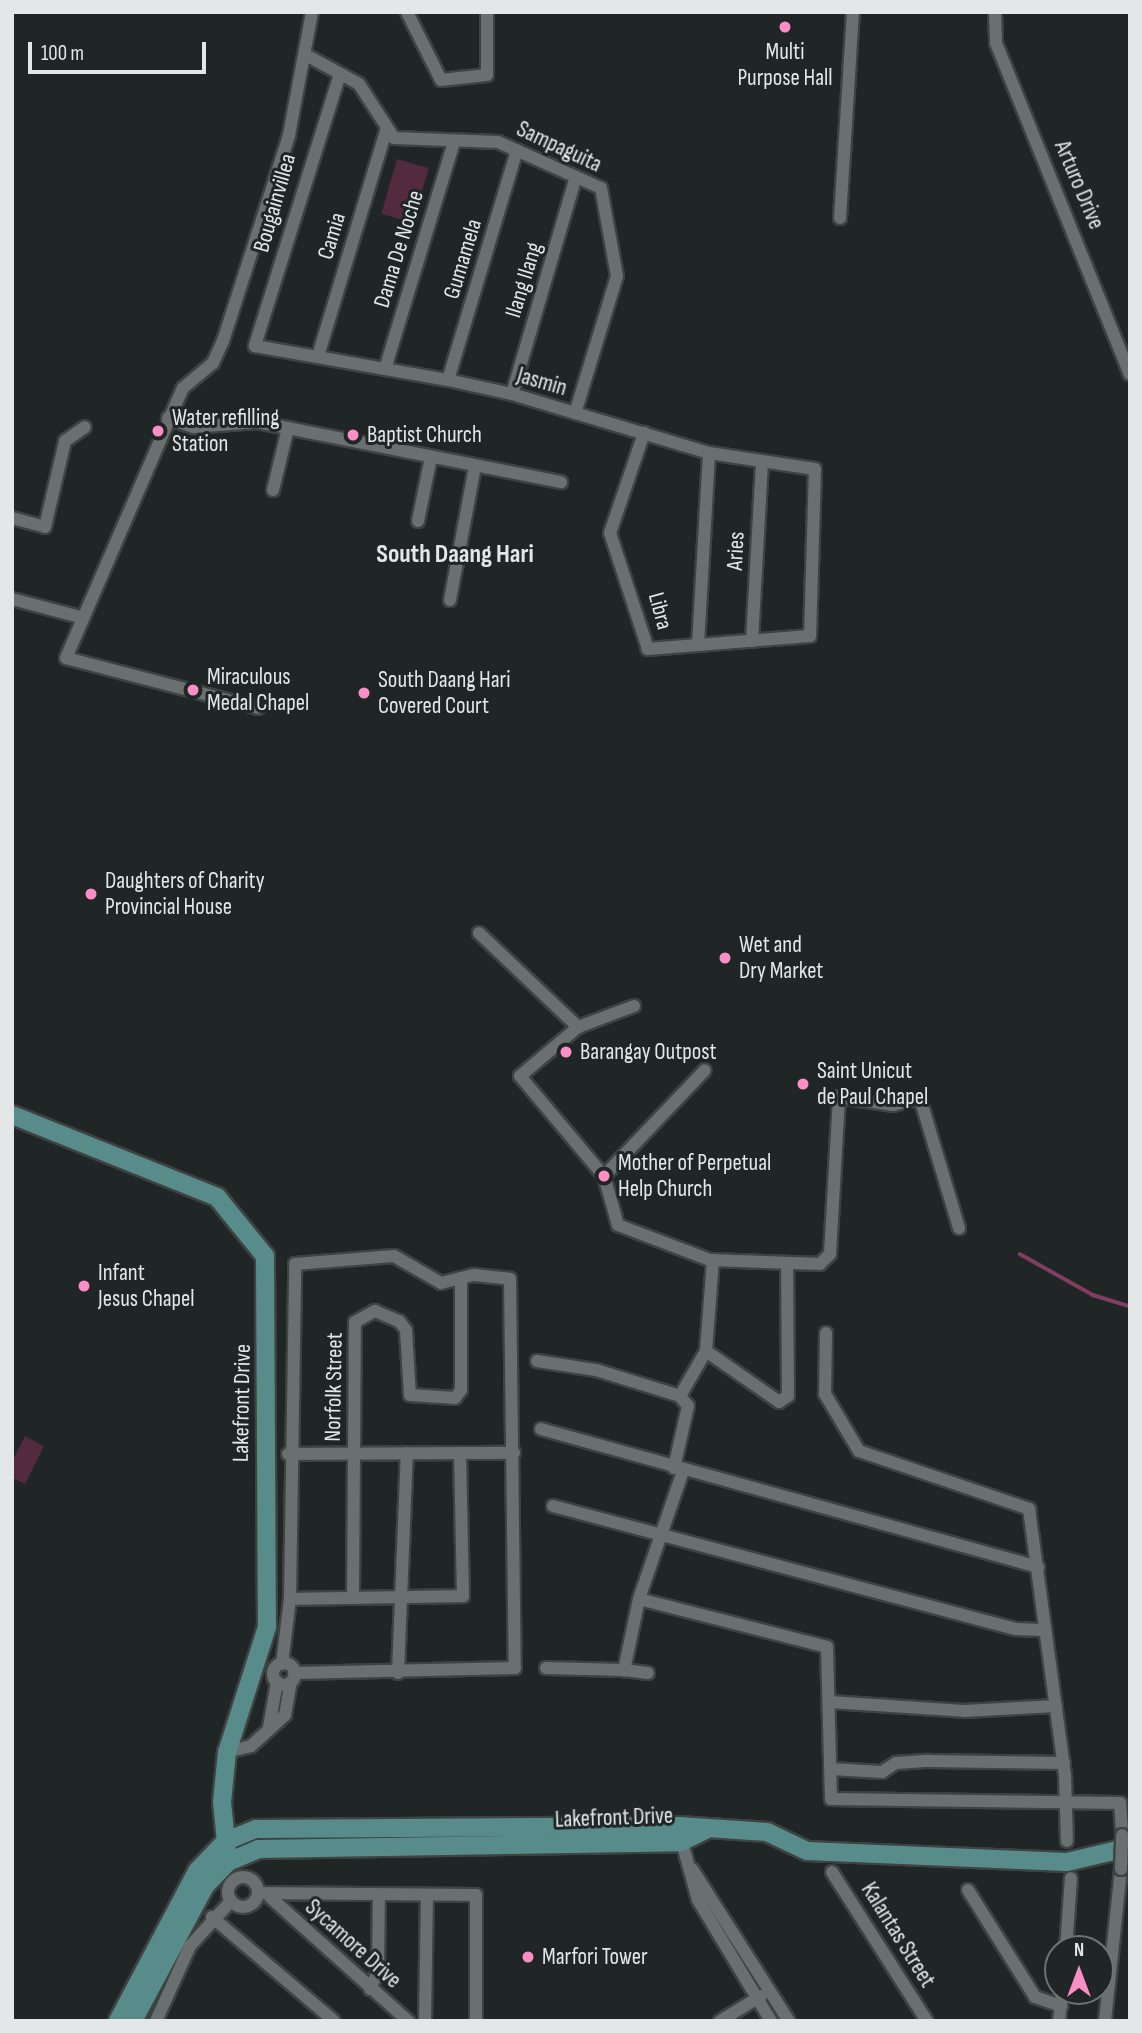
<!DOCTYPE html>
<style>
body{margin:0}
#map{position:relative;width:1142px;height:2033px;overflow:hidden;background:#202525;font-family:"Sofia Sans Condensed",sans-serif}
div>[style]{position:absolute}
.green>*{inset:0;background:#532a3e;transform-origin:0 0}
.stream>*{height:3.5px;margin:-1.75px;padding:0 1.75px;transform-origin:1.75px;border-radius:1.75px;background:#823d61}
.roads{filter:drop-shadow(2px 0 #3d4242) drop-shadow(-2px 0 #3d4242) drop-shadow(0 2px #3d4242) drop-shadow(0 -2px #3d4242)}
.street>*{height:12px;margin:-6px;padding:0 6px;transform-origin:6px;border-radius:6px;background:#6a7070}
.street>.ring{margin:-6px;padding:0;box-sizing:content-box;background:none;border:12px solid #6a7070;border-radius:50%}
.secondary>*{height:18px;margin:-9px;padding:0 9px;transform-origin:9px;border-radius:9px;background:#588c8b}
.bridges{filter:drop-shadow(2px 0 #3d4242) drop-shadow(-2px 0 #3d4242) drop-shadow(0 2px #3d4242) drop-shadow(0 -2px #3d4242)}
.street-bridge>*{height:12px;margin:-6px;padding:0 6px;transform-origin:6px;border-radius:6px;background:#6a7070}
.dots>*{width:19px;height:19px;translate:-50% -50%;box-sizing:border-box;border:4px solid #202525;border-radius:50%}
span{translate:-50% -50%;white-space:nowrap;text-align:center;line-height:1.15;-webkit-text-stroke:6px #202525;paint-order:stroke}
.poi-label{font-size:23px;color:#e3e7e7}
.left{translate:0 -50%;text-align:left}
.street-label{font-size:23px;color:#e3e7e7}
.quarter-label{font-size:26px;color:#e3e7e7;font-weight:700}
.frame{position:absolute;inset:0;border:14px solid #e3e7e7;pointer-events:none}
.north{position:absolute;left:1044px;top:1935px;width:70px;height:70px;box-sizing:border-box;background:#202525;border:2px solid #6e7373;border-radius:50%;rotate:0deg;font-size:19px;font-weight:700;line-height:28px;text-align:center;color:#e3e7e7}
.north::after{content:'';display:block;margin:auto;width:24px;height:32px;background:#fb8fc5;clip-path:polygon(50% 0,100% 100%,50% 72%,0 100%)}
.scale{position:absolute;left:28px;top:42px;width:178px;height:32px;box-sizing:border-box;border:4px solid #e3e7e7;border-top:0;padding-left:9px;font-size:21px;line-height:24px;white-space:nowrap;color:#e3e7e7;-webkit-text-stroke:5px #202525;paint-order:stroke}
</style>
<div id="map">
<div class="green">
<div style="left:397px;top:159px;width:33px;height:57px;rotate:16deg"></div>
<div style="clip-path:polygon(25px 1436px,44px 1446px,25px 1484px,12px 1478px,12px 1461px)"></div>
</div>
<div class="stream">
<div style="left:1020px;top:1254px;width:84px;rotate:29.3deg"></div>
<div style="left:1093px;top:1295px;width:39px;rotate:17deg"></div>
</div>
<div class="roads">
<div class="street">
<div style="left:407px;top:12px;width:76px;rotate:63.4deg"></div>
<div style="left:441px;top:80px;width:46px;rotate:-6.2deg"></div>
<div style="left:487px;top:75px;width:63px;rotate:-90deg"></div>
<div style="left:995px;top:12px;width:31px;rotate:88deg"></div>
<div style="left:996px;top:43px;width:357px;rotate:68deg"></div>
<div style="left:306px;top:55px;width:60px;rotate:28.7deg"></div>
<div style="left:359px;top:84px;width:64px;rotate:57.1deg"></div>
<div style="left:394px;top:138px;width:104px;rotate:2.2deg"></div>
<div style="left:498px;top:142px;width:113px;rotate:24.1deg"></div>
<div style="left:601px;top:188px;width:89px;rotate:79.7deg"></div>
<div style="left:617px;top:276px;width:143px;rotate:107deg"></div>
<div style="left:340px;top:74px;width:285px;rotate:107.4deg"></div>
<div style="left:255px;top:346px;width:196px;rotate:10deg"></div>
<div style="left:448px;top:380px;width:66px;rotate:12.3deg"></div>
<div style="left:512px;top:394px;width:66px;rotate:16.8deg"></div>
<div style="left:575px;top:413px;width:140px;rotate:16.6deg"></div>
<div style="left:709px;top:453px;width:107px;rotate:8.6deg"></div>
<div style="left:815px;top:469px;width:167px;rotate:91.7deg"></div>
<div style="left:810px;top:636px;width:163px;rotate:175.4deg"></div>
<div style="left:648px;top:649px;width:122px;rotate:-108.1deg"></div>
<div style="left:610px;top:533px;width:106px;rotate:-71.2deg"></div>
<div style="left:840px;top:218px;width:206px;rotate:-86.4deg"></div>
<div style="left:318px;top:356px;width:238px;rotate:-73.2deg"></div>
<div style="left:385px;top:369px;width:237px;rotate:-73.1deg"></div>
<div style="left:448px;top:380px;width:240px;rotate:-73.3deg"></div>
<div style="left:512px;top:394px;width:226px;rotate:-73.6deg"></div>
<div style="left:168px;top:418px;width:27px;rotate:20deg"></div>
<div style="left:193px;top:427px;width:64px;rotate:-4.5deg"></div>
<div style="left:257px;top:422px;width:310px;rotate:11.2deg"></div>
<div style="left:273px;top:490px;width:64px;rotate:-76.4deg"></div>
<div style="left:12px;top:518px;width:34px;rotate:15deg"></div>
<div style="left:45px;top:527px;width:88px;rotate:-76.9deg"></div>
<div style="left:65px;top:441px;width:24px;rotate:-35deg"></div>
<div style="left:418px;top:521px;width:65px;rotate:-78.5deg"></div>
<div style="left:12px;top:599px;width:74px;rotate:14.8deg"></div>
<div style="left:450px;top:600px;width:136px;rotate:-79.4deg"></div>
<div style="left:752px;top:641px;width:177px;rotate:-86.8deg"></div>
<div style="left:698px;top:645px;width:192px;rotate:-86.7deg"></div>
<div style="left:258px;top:708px;width:198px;rotate:-165.4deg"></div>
<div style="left:66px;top:658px;width:294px;rotate:-66.6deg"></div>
<div style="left:183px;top:388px;width:39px;rotate:-40deg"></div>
<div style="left:213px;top:363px;width:24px;rotate:-66deg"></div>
<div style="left:223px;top:341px;width:216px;rotate:-72.2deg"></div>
<div style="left:289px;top:135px;width:125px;rotate:-79.4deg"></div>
<div style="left:479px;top:933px;width:137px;rotate:43.5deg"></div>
<div style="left:634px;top:1006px;width:60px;rotate:159.4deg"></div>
<div style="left:578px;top:1027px;width:76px;rotate:139.8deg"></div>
<div style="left:520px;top:1076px;width:131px;rotate:50deg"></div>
<div style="left:604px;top:1176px;width:51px;rotate:74.1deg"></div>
<div style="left:618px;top:1225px;width:98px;rotate:20.8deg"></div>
<div style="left:710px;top:1260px;width:110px;rotate:2.1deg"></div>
<div style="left:820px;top:1264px;width:14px;rotate:-45deg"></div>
<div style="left:830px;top:1254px;width:157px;rotate:-86.7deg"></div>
<div style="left:839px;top:1097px;width:55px;rotate:8.4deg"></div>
<div style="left:893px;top:1105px;width:28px;rotate:-15deg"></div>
<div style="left:920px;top:1098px;width:136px;rotate:73.3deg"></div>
<div style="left:604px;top:1176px;width:146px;rotate:-46.4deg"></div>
<div style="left:713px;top:1260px;width:91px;rotate:94.4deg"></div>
<div style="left:706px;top:1351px;width:89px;rotate:34.9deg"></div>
<div style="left:779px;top:1402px;width:11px;rotate:-34deg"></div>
<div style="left:788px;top:1396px;width:132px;rotate:-90.4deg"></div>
<div style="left:826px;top:1333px;width:61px;rotate:90.9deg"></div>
<div style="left:825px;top:1394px;width:66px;rotate:59.2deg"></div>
<div style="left:859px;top:1451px;width:180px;rotate:18.8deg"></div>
<div style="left:1029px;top:1509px;width:268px;rotate:82.3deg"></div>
<div style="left:1065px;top:1775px;width:66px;rotate:88.3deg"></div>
<div style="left:537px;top:1361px;width:60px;rotate:8.7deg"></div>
<div style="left:596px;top:1370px;width:88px;rotate:17.2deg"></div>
<div style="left:680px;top:1396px;width:52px;rotate:-60deg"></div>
<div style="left:541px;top:1429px;width:516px;rotate:15.52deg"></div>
<div style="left:288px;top:1454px;width:226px;rotate:-0.3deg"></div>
<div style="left:674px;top:1468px;width:64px;rotate:-77.3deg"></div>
<div style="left:688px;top:1406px;width:13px;rotate:-129deg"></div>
<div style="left:683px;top:1471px;width:135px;rotate:109deg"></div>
<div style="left:639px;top:1599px;width:194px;rotate:14.3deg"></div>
<div style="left:827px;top:1647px;width:152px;rotate:88.5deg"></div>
<div style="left:831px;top:1799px;width:289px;rotate:0.8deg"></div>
<div style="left:1120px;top:1803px;width:32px;rotate:86deg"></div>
<div style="left:553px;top:1506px;width:479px;rotate:14.9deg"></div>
<div style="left:1016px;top:1629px;width:26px;rotate:2deg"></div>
<div style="left:353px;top:1598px;width:276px;rotate:-89.6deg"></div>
<div style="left:355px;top:1322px;width:23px;rotate:-29deg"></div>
<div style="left:375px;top:1311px;width:26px;rotate:23deg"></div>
<div style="left:399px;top:1321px;width:11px;rotate:52deg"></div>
<div style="left:406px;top:1330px;width:65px;rotate:86.5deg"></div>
<div style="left:410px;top:1395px;width:45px;rotate:3.8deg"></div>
<div style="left:455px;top:1398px;width:10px;rotate:-53deg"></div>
<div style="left:461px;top:1390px;width:112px;rotate:-90deg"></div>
<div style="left:290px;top:1599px;width:173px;rotate:-1deg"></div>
<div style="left:463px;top:1596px;width:143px;rotate:-91.2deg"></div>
<div style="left:639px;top:1599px;width:73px;rotate:101.9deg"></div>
<div style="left:624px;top:1670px;width:24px;rotate:7deg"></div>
<div class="ring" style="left:273px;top:1663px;width:10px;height:10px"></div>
<div style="left:282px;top:1664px;width:65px;rotate:-83deg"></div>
<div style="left:290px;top:1599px;width:335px;rotate:-89.1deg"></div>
<div style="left:295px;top:1264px;width:99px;rotate:-4.6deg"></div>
<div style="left:394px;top:1256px;width:54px;rotate:29.9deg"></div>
<div style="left:441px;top:1283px;width:34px;rotate:-14deg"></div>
<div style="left:474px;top:1275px;width:36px;rotate:6deg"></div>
<div style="left:510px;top:1279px;width:389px;rotate:89.3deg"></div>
<div style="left:515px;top:1668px;width:221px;rotate:178.7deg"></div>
<div style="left:546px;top:1668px;width:78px;rotate:1.5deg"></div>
<div style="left:398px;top:1673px;width:220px;rotate:-87.7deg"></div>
<div style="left:830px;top:1702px;width:134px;rotate:3.8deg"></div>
<div style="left:964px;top:1711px;width:92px;rotate:-3.1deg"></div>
<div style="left:269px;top:1727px;width:46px;rotate:-79.9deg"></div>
<div style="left:227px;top:1752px;width:25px;rotate:-14deg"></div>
<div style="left:251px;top:1746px;width:46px;rotate:-42.4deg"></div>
<div style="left:285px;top:1715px;width:34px;rotate:-80deg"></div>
<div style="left:831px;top:1769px;width:51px;rotate:3.4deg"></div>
<div style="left:882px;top:1772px;width:17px;rotate:-33deg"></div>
<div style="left:896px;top:1763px;width:32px;rotate:-4deg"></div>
<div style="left:928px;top:1761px;width:136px;rotate:0.8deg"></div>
<div style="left:680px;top:1835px;width:67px;rotate:74.5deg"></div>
<div style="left:698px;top:1900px;width:141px;rotate:58.9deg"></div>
<div style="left:692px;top:1869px;width:180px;rotate:57.5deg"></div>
<div style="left:832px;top:1872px;width:177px;rotate:57.5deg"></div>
<div class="ring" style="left:228px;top:1877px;width:18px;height:18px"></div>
<div style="left:968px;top:1890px;width:126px;rotate:57.9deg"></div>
<div style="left:1035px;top:1997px;width:28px;rotate:19deg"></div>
<div style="left:258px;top:1893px;width:218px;rotate:0.5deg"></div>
<div style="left:476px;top:1895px;width:126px;rotate:90deg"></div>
<div style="left:270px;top:1897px;width:186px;rotate:41.9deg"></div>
<div style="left:212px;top:1917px;width:160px;rotate:40.4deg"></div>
<div style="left:1066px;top:1949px;width:71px;rotate:-86deg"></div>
<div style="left:370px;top:1989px;width:19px;rotate:-65deg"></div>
<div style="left:378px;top:1972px;width:77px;rotate:-89.3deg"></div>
<div style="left:156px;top:2021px;width:82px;rotate:-65.6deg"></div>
<div style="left:190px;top:1946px;width:61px;rotate:-47.7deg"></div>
<div style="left:425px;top:2021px;width:126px;rotate:-89.1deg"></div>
<div style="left:720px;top:2021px;width:48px;rotate:-31.4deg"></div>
<div style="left:1059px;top:2021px;width:30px;rotate:-84deg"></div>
<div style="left:1105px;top:2021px;width:153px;rotate:-84deg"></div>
</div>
<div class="secondary">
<div style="left:12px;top:1115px;width:221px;rotate:21.8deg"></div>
<div style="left:217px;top:1197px;width:76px;rotate:50.9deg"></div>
<div style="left:265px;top:1256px;width:371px;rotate:89.7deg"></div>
<div style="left:267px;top:1627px;width:131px;rotate:107.7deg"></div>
<div style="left:227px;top:1752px;width:50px;rotate:95.7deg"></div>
<div style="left:222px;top:1802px;width:60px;rotate:84.3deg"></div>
<div style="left:118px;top:2021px;width:170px;rotate:-62.2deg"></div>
<div style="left:197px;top:1871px;width:42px;rotate:-46deg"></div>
<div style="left:226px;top:1841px;width:32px;rotate:-22deg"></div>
<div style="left:256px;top:1829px;width:423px;rotate:-0.4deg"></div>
<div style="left:679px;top:1826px;width:88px;rotate:3.9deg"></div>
<div style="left:767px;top:1832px;width:44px;rotate:25.4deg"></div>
<div style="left:807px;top:1851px;width:260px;rotate:2.4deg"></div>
<div style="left:1067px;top:1862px;width:65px;rotate:-13.4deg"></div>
<div style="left:133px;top:2021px;width:153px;rotate:-61.9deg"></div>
<div style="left:205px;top:1886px;width:33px;rotate:-46deg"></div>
<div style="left:228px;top:1862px;width:33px;rotate:-23deg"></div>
<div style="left:258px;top:1849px;width:423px;rotate:-0.9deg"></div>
<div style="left:681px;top:1842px;width:28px;rotate:-26deg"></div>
</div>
</div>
<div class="bridges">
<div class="street-bridge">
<div style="left:1121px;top:1869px;width:34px;rotate:-88deg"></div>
</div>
</div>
<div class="dots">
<div style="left:785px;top:27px;background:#fb8fc5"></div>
<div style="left:158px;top:431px;background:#fb8fc5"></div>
<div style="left:353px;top:435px;background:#fb8fc5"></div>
<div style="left:193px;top:690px;background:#fb8fc5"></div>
<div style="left:364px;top:693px;background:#fb8fc5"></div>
<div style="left:91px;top:894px;background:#fb8fc5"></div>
<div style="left:725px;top:958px;background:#fb8fc5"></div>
<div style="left:566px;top:1052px;background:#fb8fc5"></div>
<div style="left:803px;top:1084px;background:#fb8fc5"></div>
<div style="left:604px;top:1176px;background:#fb8fc5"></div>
<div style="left:84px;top:1286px;background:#fb8fc5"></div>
<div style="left:528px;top:1957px;background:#fb8fc5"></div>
</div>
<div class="poi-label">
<span style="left:785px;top:65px">Multi<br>Purpose Hall</span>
<span class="left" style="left:172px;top:431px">Water refilling<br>Station</span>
<span class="left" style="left:367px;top:435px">Baptist Church</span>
<span class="left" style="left:207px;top:690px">Miraculous<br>Medal Chapel</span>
<span class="left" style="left:378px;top:693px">South Daang Hari<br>Covered Court</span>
<span class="left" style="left:105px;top:894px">Daughters of Charity<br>Provincial House</span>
<span class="left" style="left:739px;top:958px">Wet and<br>Dry Market</span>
<span class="left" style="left:580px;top:1052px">Barangay Outpost</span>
<span class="left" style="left:817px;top:1084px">Saint Unicut<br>de Paul Chapel</span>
<span class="left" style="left:618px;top:1176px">Mother of Perpetual<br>Help Church</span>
<span class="left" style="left:98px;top:1286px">Infant<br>Jesus Chapel</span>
<span class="left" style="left:542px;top:1957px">Marfori Tower</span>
</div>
<div class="street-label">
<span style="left:559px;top:147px;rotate:25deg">Sampaguita</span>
<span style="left:1079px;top:185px;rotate:67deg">Arturo Drive</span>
<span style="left:275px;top:203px;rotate:-74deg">Bougainvillea</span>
<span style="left:332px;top:236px;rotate:-73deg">Camia</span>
<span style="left:399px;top:249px;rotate:-73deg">Dama De Noche</span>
<span style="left:463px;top:259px;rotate:-73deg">Gumamela</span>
<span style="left:524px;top:280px;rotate:-73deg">Ilang Ilang</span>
<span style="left:542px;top:382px;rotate:16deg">Jasmin</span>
<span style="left:736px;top:551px;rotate:-87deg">Aries</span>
<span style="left:660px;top:611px;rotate:75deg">Libra</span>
<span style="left:334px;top:1387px;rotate:-89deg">Norfolk Street</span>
<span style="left:242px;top:1403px;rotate:-89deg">Lakefront Drive</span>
<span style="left:614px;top:1818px;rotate:-2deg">Lakefront Drive</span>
<span style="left:898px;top:1935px;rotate:58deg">Kalantas Street</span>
<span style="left:353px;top:1944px;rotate:42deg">Sycamore Drive</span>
</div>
<div class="quarter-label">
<span style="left:455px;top:555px">South Daang Hari</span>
</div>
<div class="frame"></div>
<div class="north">N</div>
<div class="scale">100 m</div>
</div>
